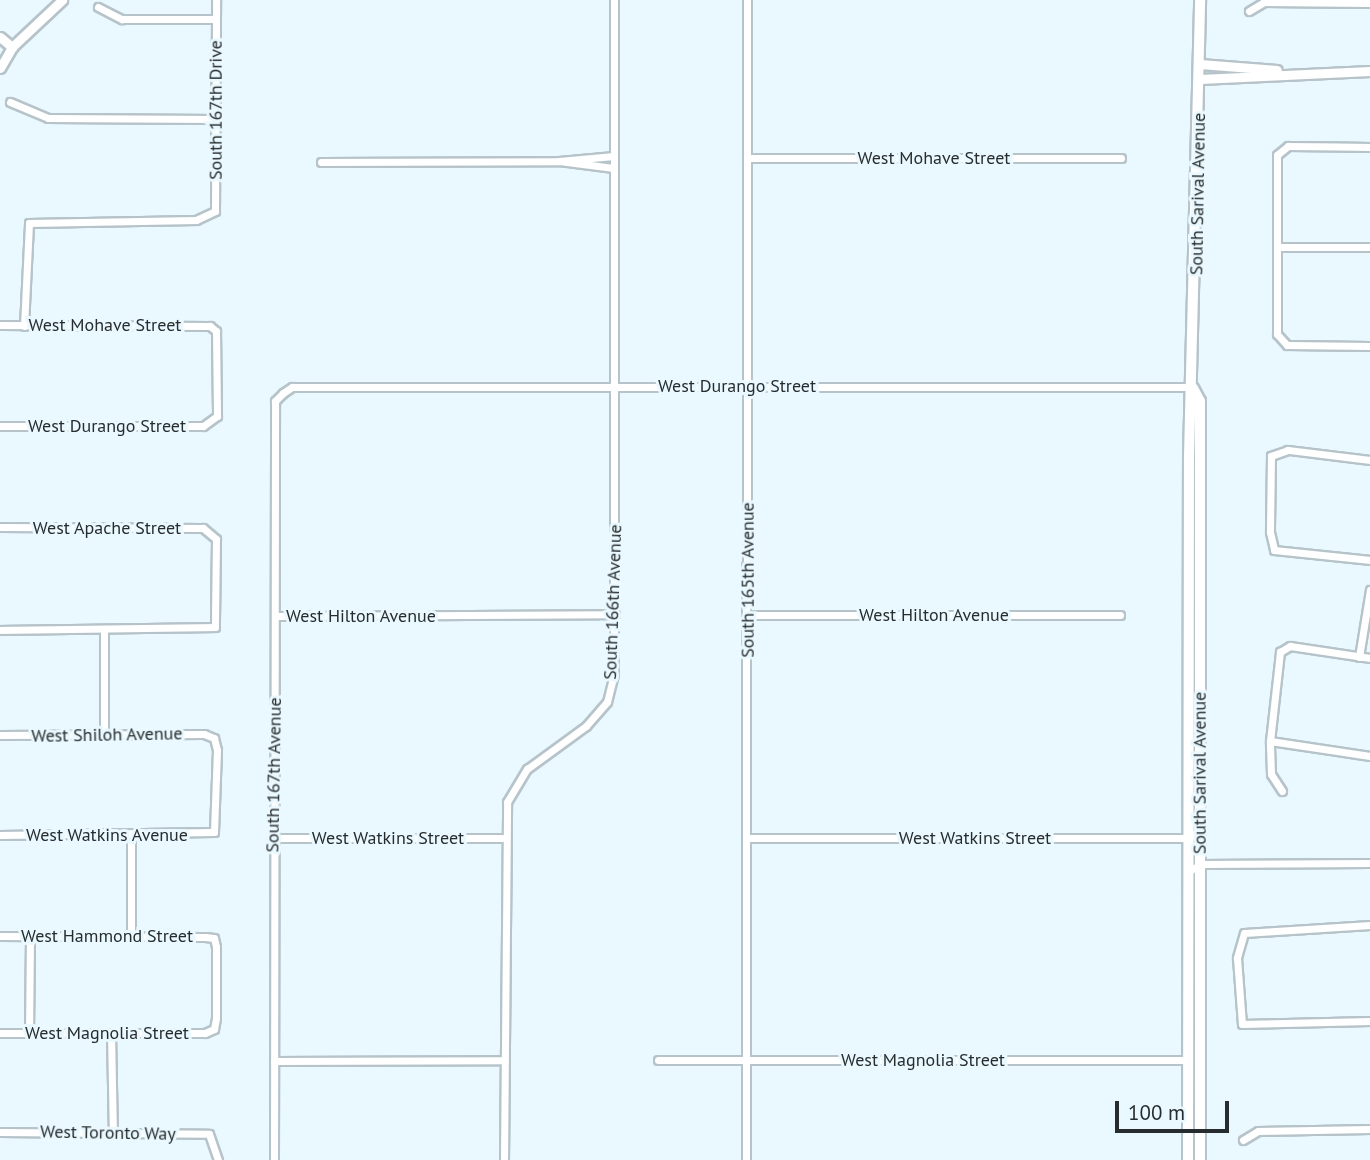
<!DOCTYPE html>
<style>
body{margin:0}
#map{position:relative;width:1370px;height:1160px;overflow:hidden;background:#eaf9ff;font-family:"PT Sans",sans-serif}
div>[style]{position:absolute}
.roads{filter:drop-shadow(2px 0 #b6c4ca) drop-shadow(-2px 0 #b6c4ca) drop-shadow(0 2px #b6c4ca) drop-shadow(0 -2px #b6c4ca)}
.minor>*{height:7px;margin:-3.5px;padding:0 3.5px;transform-origin:3.5px;border-radius:3.5px;background:#fff}
.tertiary>*{height:9px;margin:-4.5px;padding:0 4.5px;transform-origin:4.5px;border-radius:4.5px;background:#fff}
.secondary>*{height:10px;margin:-5px;padding:0 5px;transform-origin:5px;border-radius:5px;background:#fff}
span{translate:-50% -50%;white-space:nowrap;text-align:center;line-height:1.15;-webkit-text-stroke:6px #eaf9ff;paint-order:stroke}
.street-label{font-size:18px;color:#272c2e}
.scale{position:absolute;left:1115px;top:1101px;width:114px;height:32px;box-sizing:border-box;border:4px solid #272c2e;border-top:0;padding-left:9px;font-size:21px;line-height:24px;white-space:nowrap;color:#272c2e;-webkit-text-stroke:5px #eaf9ff;paint-order:stroke}
</style>
<div id="map">
<div class="roads">
<div class="minor">
<div style="left:98px;top:7px;width:27px;rotate:27deg"></div>
<div style="left:122px;top:19px;width:94px"></div>
<div style="left:1249px;top:11px;width:17px;rotate:-31deg"></div>
<div style="left:1264px;top:2px;width:106px;rotate:0.5deg"></div>
<div style="left:10px;top:102px;width:41px;rotate:22.8deg"></div>
<div style="left:48px;top:118px;width:168px;rotate:0.3deg"></div>
<div style="left:1370px;top:147px;width:82px;rotate:-179.3deg"></div>
<div style="left:1288px;top:146px;width:14px;rotate:141deg"></div>
<div style="left:1277px;top:155px;width:179px;rotate:90deg"></div>
<div style="left:1277px;top:334px;width:15px;rotate:48deg"></div>
<div style="left:1287px;top:345px;width:83px;rotate:0.7deg"></div>
<div style="left:747px;top:158px;width:374px"></div>
<div style="left:559px;top:161px;width:55px;rotate:-5.2deg"></div>
<div style="left:321px;top:162px;width:238px;rotate:-0.2deg"></div>
<div style="left:559px;top:161px;width:55px;rotate:7.3deg"></div>
<div style="left:1278px;top:247px;width:92px"></div>
<div style="left:0;top:325px;width:210px;rotate:0.3deg"></div>
<div style="left:210px;top:326px;width:8px;rotate:40deg"></div>
<div style="left:216px;top:331px;width:85px;rotate:89.3deg"></div>
<div style="left:217px;top:416px;width:17px;rotate:144deg"></div>
<div style="left:203px;top:426px;width:203px;rotate:180deg"></div>
<div style="left:24px;top:326px;width:103px;rotate:-87.2deg"></div>
<div style="left:29px;top:223px;width:167px;rotate:-1deg"></div>
<div style="left:196px;top:220px;width:21px;rotate:-25deg"></div>
<div style="left:215px;top:211px;width:211px;rotate:-89.7deg"></div>
<div style="left:1370px;top:460px;width:83px;rotate:-173deg"></div>
<div style="left:1288px;top:450px;width:18px;rotate:161deg"></div>
<div style="left:1271px;top:456px;width:76px;rotate:90.8deg"></div>
<div style="left:1270px;top:532px;width:18px;rotate:77deg"></div>
<div style="left:1274px;top:550px;width:97px;rotate:5.9deg"></div>
<div style="left:0;top:527px;width:203px;rotate:0.3deg"></div>
<div style="left:203px;top:528px;width:17px;rotate:40deg"></div>
<div style="left:216px;top:539px;width:88px;rotate:90.7deg"></div>
<div style="left:215px;top:627px;width:215px;rotate:179.2deg"></div>
<div style="left:749px;top:615px;width:371px"></div>
<div style="left:275px;top:616px;width:340px;rotate:-0.3deg"></div>
<div style="left:104px;top:630px;width:103px;rotate:90deg"></div>
<div style="left:1359px;top:657px;width:68px;rotate:-80.7deg"></div>
<div style="left:0;top:735px;width:204px;rotate:-0.3deg"></div>
<div style="left:204px;top:734px;width:11px;rotate:22deg"></div>
<div style="left:214px;top:738px;width:12px;rotate:76deg"></div>
<div style="left:217px;top:750px;width:82px;rotate:92.1deg"></div>
<div style="left:214px;top:832px;width:214px;rotate:179.2deg"></div>
<div style="left:1270px;top:741px;width:101px;rotate:8.5deg"></div>
<div style="left:1282px;top:791px;width:20px;rotate:-123deg"></div>
<div style="left:1271px;top:774px;width:33px;rotate:-92deg"></div>
<div style="left:1270px;top:741px;width:90px;rotate:-83.6deg"></div>
<div style="left:1280px;top:652px;width:12px;rotate:-31deg"></div>
<div style="left:1290px;top:646px;width:81px;rotate:8.5deg"></div>
<div style="left:131px;top:835px;width:101px;rotate:90deg"></div>
<div style="left:273px;top:838px;width:229px"></div>
<div style="left:747px;top:838px;width:442px"></div>
<div style="left:1189px;top:838px;width:14px;rotate:-39deg"></div>
<div style="left:1189px;top:871px;width:14px;rotate:-30deg"></div>
<div style="left:1201px;top:864px;width:169px;rotate:-0.3deg"></div>
<div style="left:1370px;top:925px;width:126px;rotate:176.4deg"></div>
<div style="left:1244px;top:933px;width:26px;rotate:106deg"></div>
<div style="left:1237px;top:958px;width:66px;rotate:85.7deg"></div>
<div style="left:1242px;top:1024px;width:128px;rotate:-1.3deg"></div>
<div style="left:0;top:936px;width:205px;rotate:0.3deg"></div>
<div style="left:205px;top:937px;width:9px;rotate:6deg"></div>
<div style="left:214px;top:938px;width:9px;rotate:77deg"></div>
<div style="left:216px;top:947px;width:71px;rotate:90deg"></div>
<div style="left:216px;top:1018px;width:11px;rotate:100deg"></div>
<div style="left:214px;top:1029px;width:10px;rotate:156deg"></div>
<div style="left:205px;top:1033px;width:205px;rotate:180deg"></div>
<div style="left:29px;top:1033px;width:97px;rotate:-89.4deg"></div>
<div style="left:111px;top:1033px;width:100px;rotate:88.9deg"></div>
<div style="left:658px;top:1060px;width:531px"></div>
<div style="left:274px;top:1061px;width:230px;rotate:-0.2deg"></div>
<div style="left:0;top:1132px;width:209px;rotate:0.5deg"></div>
<div style="left:209px;top:1134px;width:28px;rotate:71deg"></div>
<div style="left:1243px;top:1140px;width:17px;rotate:-31deg"></div>
<div style="left:1258px;top:1131px;width:112px;rotate:-1deg"></div>
<div style="left:274px;top:1160px;width:759px;rotate:-89.92deg"></div>
<div style="left:275px;top:401px;width:11px;rotate:-45deg"></div>
<div style="left:283px;top:393px;width:11px;rotate:-34deg"></div>
<div style="left:292px;top:387px;width:901px"></div>
<div style="left:504px;top:1160px;width:358px;rotate:-89.5deg"></div>
<div style="left:507px;top:802px;width:39px;rotate:-59deg"></div>
<div style="left:527px;top:769px;width:73px;rotate:-36.1deg"></div>
<div style="left:586px;top:726px;width:32px;rotate:-49deg"></div>
<div style="left:607px;top:702px;width:29px;rotate:-76deg"></div>
<div style="left:614px;top:674px;width:674px;rotate:-90deg"></div>
<div style="left:746px;top:1160px;width:1160px;rotate:-89.95deg"></div>
</div>
<div class="tertiary">
<div style="left:0;top:37px;width:16px;rotate:40deg"></div>
<div style="left:1200px;top:64px;width:77px;rotate:4.5deg"></div>
<div style="left:0;top:68px;width:24px;rotate:-60deg"></div>
<div style="left:12px;top:47px;width:69px;rotate:-43.2deg"></div>
<div style="left:1200px;top:79px;width:170px;rotate:-2.7deg"></div>
</div>
<div class="secondary">
<div style="left:1193px;top:388px;width:15px;rotate:62deg"></div>
<div style="left:1200px;top:401px;width:759px;rotate:90deg"></div>
<div style="left:1188px;top:1160px;width:704px;rotate:-89.92deg"></div>
<div style="left:1189px;top:456px;width:456px;rotate:-88.6deg"></div>
</div>
</div>
<div class="street-label">
<span style="left:216px;top:110px;rotate:-90deg">South 167th Drive</span>
<span style="left:934px;top:158px">West Mohave Street</span>
<span style="left:1198px;top:194px;rotate:-89deg">South Sarival Avenue</span>
<span style="left:105px;top:325px">West Mohave Street</span>
<span style="left:737px;top:386px">West Durango Street</span>
<span style="left:107px;top:426px">West Durango Street</span>
<span style="left:107px;top:528px">West Apache Street</span>
<span style="left:748px;top:580px;rotate:-90deg">South 165th Avenue</span>
<span style="left:613px;top:602px;rotate:-88deg">South 166th Avenue</span>
<span style="left:934px;top:615px">West Hilton Avenue</span>
<span style="left:361px;top:616px">West Hilton Avenue</span>
<span style="left:107px;top:735px;rotate:-1deg">West Shiloh Avenue</span>
<span style="left:1200px;top:773px;rotate:-90deg">South Sarival Avenue</span>
<span style="left:274px;top:775px;rotate:-89deg">South 167th Avenue</span>
<span style="left:107px;top:835px">West Watkins Avenue</span>
<span style="left:388px;top:838px">West Watkins Street</span>
<span style="left:975px;top:838px">West Watkins Street</span>
<span style="left:107px;top:936px">West Hammond Street</span>
<span style="left:107px;top:1033px">West Magnolia Street</span>
<span style="left:923px;top:1060px">West Magnolia Street</span>
<span style="left:108px;top:1133px;rotate:1deg">West Toronto Way</span>
</div>
<div class="scale">100 m</div>
</div>
